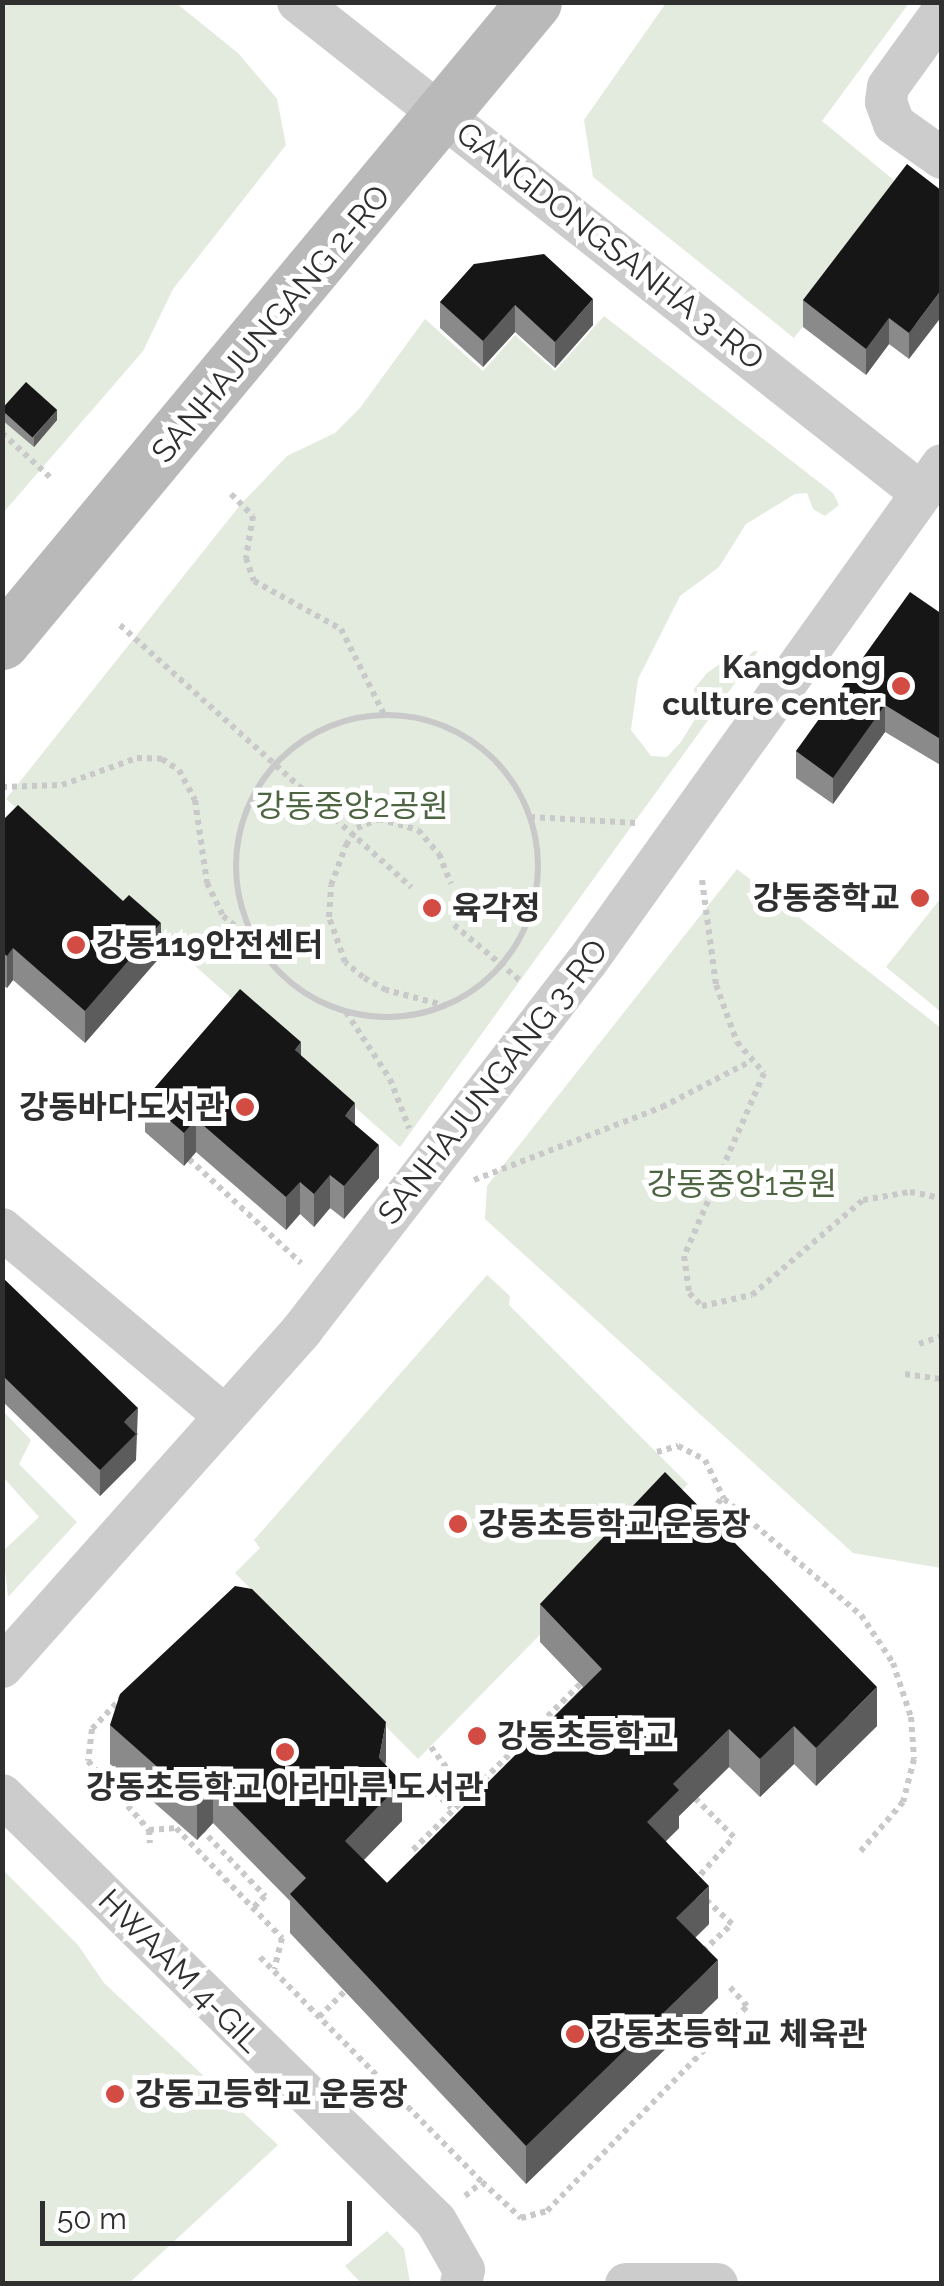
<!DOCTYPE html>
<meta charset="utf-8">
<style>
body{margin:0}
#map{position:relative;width:944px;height:2286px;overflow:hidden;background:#fff;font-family:Raleway,"Noto Sans KR",sans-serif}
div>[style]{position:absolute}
.green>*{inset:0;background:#e3eade}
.path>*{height:6px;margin-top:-3px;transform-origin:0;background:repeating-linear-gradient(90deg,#c9c9c9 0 5px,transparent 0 10px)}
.path>.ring{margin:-3px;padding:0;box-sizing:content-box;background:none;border:6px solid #c9c9c9;border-radius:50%}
.street>*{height:42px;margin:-21px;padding:0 21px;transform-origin:21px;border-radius:21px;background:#ccc}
.secondary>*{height:55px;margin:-27.5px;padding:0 27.5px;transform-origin:27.5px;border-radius:27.5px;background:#b9b9b9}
.wall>*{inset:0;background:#8a8a8a}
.shaded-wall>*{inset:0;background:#5c5c5c}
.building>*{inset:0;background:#161616;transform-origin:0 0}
.dots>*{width:28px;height:28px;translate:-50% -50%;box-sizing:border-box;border:5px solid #fff;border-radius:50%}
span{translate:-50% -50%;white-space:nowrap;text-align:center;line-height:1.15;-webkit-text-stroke:10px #fff;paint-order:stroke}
.street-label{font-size:32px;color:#2f2f2f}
.poi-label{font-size:32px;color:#2f2f2f;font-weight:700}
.right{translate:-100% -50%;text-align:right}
.left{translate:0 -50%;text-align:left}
.park-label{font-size:32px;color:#4d6541}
.frame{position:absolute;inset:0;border:5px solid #2f2f2f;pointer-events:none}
.scale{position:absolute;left:40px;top:2201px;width:312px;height:45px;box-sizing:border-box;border:5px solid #2f2f2f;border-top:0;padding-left:12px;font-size:30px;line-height:35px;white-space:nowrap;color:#2f2f2f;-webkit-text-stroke:8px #fff;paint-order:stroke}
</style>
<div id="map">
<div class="green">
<div style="clip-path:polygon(3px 3px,176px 3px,238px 53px,277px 99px,286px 145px,173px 289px,143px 351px,3px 513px)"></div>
<div style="clip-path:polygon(666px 3px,909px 3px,822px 121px,907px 191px,794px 338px,593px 177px,584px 120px)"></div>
<div style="clip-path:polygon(604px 316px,833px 493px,839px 505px,825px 516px,813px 509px,807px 493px,795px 494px,746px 524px,719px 567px,680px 596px,638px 679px,631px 730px,651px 756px,667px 757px,681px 742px,698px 714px,694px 689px,707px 673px,736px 653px,758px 651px,400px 1147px,6px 799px,241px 504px,287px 456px,335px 433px,360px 408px,425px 319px,483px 371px,515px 335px,555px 371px)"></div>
<div style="clip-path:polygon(737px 869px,941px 1028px,941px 1568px,853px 1553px,485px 1219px,487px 1186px)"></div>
<div style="clip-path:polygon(941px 898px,941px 1012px,886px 967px)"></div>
<div style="clip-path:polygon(487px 1275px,510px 1296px,509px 1305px,688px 1484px,418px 1759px,235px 1573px,260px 1548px,254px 1540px)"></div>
<div style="clip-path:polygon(3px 1411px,31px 1440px,19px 1464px,77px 1522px,8px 1597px,3px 1551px,39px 1517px,3px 1477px)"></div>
<div style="clip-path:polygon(2px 1869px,78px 1945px,104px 1983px,278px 2145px,129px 2283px,3px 2283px)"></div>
<div style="clip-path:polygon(387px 2231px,404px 2249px,410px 2283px,361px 2283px,345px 2266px)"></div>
</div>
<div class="path">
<div style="left:2px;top:433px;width:67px;rotate:42.6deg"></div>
<div style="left:231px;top:494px;width:31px;rotate:45deg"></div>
<div style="left:253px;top:516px;width:43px;rotate:99.5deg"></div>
<div style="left:246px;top:558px;width:24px;rotate:71deg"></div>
<div style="left:254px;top:581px;width:99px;rotate:28.9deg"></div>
<div style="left:341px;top:629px;width:95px;rotate:63.2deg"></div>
<div style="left:120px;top:625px;width:392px;rotate:42deg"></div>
<div class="ring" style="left:236px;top:715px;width:296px;height:296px"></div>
<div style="left:2px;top:787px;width:60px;rotate:-1.9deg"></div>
<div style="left:62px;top:785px;width:80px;rotate:-19.8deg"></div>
<div style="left:137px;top:758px;width:25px;rotate:2deg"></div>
<div style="left:162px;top:759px;width:20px;rotate:33deg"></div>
<div style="left:179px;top:770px;width:34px;rotate:62deg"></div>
<div style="left:195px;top:800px;width:84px;rotate:81.8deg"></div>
<div style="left:207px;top:883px;width:37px;rotate:64deg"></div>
<div style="left:223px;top:916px;width:36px;rotate:39deg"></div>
<div style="left:530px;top:817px;width:107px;rotate:3.2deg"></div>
<div style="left:702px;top:880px;width:106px;rotate:82.4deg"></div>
<div style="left:716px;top:985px;width:61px;rotate:69.8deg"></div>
<div style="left:737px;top:1042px;width:41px;rotate:48.9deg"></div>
<div style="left:764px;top:1073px;width:200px;rotate:113.6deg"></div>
<div style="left:684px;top:1256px;width:37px;rotate:82deg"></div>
<div style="left:689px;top:1293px;width:18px;rotate:45deg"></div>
<div style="left:702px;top:1306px;width:51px;rotate:-12.4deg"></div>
<div style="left:752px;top:1295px;width:146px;rotate:-40.6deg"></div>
<div style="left:863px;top:1200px;width:48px;rotate:-9.7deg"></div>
<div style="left:910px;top:1192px;width:33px;rotate:11deg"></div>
<div style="left:454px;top:925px;width:89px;rotate:40deg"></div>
<div style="left:447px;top:1006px;width:63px;rotate:-165.3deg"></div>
<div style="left:386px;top:990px;width:26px;rotate:-151deg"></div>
<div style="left:363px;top:977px;width:23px;rotate:-140deg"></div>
<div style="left:345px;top:962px;width:48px;rotate:-109.6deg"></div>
<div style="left:329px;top:917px;width:32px;rotate:-86deg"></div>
<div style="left:331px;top:885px;width:43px;rotate:-69.4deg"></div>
<div style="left:346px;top:845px;width:20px;rotate:-57deg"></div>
<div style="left:357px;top:828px;width:24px;rotate:-22deg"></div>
<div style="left:379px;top:819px;width:41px;rotate:15.8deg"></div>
<div style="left:418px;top:830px;width:32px;rotate:49deg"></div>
<div style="left:439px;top:854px;width:32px;rotate:68deg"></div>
<div style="left:346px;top:1012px;width:80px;rotate:56.7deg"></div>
<div style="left:390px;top:1079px;width:53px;rotate:68.8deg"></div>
<div style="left:189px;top:1159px;width:153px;rotate:42.9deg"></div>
<div style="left:474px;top:1180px;width:202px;rotate:-21.2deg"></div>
<div style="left:662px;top:1107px;width:100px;rotate:-27.3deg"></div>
<div style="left:919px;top:1344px;width:24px;rotate:-19deg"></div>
<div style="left:905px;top:1374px;width:37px;rotate:8deg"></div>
<div style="left:657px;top:1452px;width:22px;rotate:-16deg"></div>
<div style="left:678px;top:1446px;width:30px;rotate:27deg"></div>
<div style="left:705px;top:1460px;width:43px;rotate:64deg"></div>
<div style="left:724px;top:1499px;width:180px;rotate:40.3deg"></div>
<div style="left:861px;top:1615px;width:58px;rotate:56.3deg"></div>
<div style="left:893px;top:1663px;width:57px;rotate:71.6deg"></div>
<div style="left:911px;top:1717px;width:42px;rotate:85.9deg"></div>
<div style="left:914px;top:1759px;width:44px;rotate:104.3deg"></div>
<div style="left:903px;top:1802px;width:67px;rotate:130.8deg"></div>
<div style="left:705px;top:1519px;width:28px;rotate:-51deg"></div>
<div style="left:123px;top:1696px;width:45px;rotate:133.2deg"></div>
<div style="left:92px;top:1729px;width:32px;rotate:97deg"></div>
<div style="left:88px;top:1761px;width:92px;rotate:48.5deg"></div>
<div style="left:149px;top:1830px;width:13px;rotate:86deg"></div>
<div style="left:431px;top:1747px;width:60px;rotate:53.1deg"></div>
<div style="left:413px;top:1771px;width:53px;rotate:44.2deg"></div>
<div style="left:201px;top:1829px;width:93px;rotate:46.3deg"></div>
<div style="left:265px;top:1896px;width:17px;rotate:135deg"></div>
<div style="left:149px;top:1830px;width:27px;rotate:-4deg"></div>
<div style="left:176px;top:1828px;width:153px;rotate:46.1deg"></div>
<div style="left:282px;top:1938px;width:32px;rotate:104deg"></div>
<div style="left:413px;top:1850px;width:244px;rotate:-44.8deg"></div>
<div style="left:694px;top:1882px;width:60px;rotate:-48.4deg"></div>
<div style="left:734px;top:1837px;width:54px;rotate:-135deg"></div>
<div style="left:703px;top:1951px;width:40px;rotate:-43deg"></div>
<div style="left:732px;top:1924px;width:38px;rotate:-137deg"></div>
<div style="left:260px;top:1957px;width:316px;rotate:45.4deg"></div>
<div style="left:319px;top:2017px;width:38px;rotate:-45deg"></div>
<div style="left:465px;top:2196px;width:22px;rotate:-39deg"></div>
<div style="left:482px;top:2182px;width:53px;rotate:42.7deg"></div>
<div style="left:521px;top:2218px;width:27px;rotate:-15deg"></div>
<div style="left:547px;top:2211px;width:286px;rotate:-45.7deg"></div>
<div style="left:747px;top:2006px;width:28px;rotate:-132deg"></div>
</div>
<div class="street">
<div style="left:298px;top:2px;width:792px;rotate:38.23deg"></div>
<div style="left:942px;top:12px;width:92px;rotate:125.8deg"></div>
<div style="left:888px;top:87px;width:15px;rotate:98deg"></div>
<div style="left:886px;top:102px;width:23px;rotate:70deg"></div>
<div style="left:894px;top:124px;width:59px;rotate:35.3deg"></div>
<div style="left:2px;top:1229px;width:290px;rotate:40deg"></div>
<div style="left:2px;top:1667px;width:451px;rotate:-48.3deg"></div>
<div style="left:302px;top:1330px;width:464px;rotate:-52.3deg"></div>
<div style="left:586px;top:963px;width:612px;rotate:-54.44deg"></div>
<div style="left:2px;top:1795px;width:608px;rotate:44.47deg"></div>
<div style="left:436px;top:2221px;width:56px;rotate:60.3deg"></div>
<div style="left:464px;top:2270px;width:14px;rotate:102deg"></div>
<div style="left:626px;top:2284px;width:91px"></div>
</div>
<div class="secondary">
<div style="left:2px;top:642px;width:832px;rotate:-50.26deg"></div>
</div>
<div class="wall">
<div style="clip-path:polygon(942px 191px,909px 359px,889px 344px,866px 375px,803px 327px,803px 300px)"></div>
<div style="clip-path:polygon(474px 264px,593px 325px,555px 368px,515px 332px,483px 367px,440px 328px,440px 302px)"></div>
<div style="clip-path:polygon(2px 408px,57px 420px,34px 447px,2px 420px)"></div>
<div style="clip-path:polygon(942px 614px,942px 766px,885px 732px,833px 804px,796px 778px,796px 751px)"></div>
<div style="clip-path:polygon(2px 821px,161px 956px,85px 1043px,13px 980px,7px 988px,2px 985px)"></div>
<div style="clip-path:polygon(301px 1056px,355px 1125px,379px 1178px,344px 1219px,330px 1208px,314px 1227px,300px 1214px,286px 1230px,196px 1152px,184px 1166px,145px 1132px,145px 1099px)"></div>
<div style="clip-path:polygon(2px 1277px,138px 1434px,136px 1436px,136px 1460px,100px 1496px,2px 1401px)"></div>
<div style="clip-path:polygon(540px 1604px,877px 1726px,816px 1786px,794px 1764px,760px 1797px,729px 1767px,679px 1816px,679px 1828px,666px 1841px,709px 1924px,695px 1938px,718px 1998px,526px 2184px,290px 1933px,290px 1901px,213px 1823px,197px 1840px,110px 1764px,110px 1725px,386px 1760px,385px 1764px,402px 1821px,364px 1860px,387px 1883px,583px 1687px,540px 1642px)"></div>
</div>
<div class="shaded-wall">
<div style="clip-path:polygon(942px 289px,942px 316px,909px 359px,909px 333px)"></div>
<div style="clip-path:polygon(593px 299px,593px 325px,555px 368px,555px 342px)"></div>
<div style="clip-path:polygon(515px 305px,515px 332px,483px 367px,483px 341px)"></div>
<div style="clip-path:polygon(889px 318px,889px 344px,866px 375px,866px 349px)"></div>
<div style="clip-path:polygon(57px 410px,57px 420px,34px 447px,34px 437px)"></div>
<div style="clip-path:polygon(885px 705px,885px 732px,833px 804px,833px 778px)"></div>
<div style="clip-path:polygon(161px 923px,161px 956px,85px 1043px,85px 1011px)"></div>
<div style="clip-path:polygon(13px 948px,13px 980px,7px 988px,7px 956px)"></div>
<div style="clip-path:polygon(301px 1042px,301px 1075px,295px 1050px)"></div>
<div style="clip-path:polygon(355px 1103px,355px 1136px,345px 1116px)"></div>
<div style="clip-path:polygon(196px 1119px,196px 1152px,184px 1166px,184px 1133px)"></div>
<div style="clip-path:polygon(379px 1145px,379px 1178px,344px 1219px,344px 1186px)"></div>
<div style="clip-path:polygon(330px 1175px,330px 1208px,314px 1227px,314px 1194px)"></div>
<div style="clip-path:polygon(300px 1182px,300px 1214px,286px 1230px,286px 1197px)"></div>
<div style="clip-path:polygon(138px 1408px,136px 1460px,100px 1496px,100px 1470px,124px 1422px)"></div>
<div style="clip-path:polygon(877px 1687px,877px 1726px,816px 1786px,816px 1748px)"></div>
<div style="clip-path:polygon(386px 1722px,386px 1760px,379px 1797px,379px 1758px)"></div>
<div style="clip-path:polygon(794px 1726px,794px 1764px,760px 1797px,760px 1759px)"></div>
<div style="clip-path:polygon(729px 1729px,729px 1767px,679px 1816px,679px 1828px,647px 1860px,647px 1822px,673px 1784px)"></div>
<div style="clip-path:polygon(402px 1782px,402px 1821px,345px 1879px,345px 1841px)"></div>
<div style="clip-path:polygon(213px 1784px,213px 1823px,197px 1840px,197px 1802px)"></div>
<div style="clip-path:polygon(709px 1886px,709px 1924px,676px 1956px,676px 1918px)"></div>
<div style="clip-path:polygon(718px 1960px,718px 1998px,526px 2184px,526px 2146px)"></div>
</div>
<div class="building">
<div style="clip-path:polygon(907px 164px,942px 191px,942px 289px,909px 333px,889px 318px,866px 349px,803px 300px)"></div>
<div style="clip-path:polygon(544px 254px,593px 299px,555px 342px,515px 305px,483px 341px,440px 302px,474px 264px)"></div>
<div style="left:26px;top:382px;width:42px;height:37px;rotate:42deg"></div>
<div style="clip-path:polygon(910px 592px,942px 614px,942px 740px,885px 705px,833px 778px,796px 751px)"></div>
<div style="clip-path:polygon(18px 805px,123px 901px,129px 895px,161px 923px,85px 1011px,13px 948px,7px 956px,2px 952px,2px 821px)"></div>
<div style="clip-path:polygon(240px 989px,301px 1042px,295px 1050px,355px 1103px,345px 1116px,379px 1145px,344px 1186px,330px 1175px,314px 1194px,300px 1182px,286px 1197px,196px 1119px,184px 1133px,145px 1099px)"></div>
<div style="clip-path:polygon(2px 1277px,138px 1408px,124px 1422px,136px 1434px,100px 1470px,2px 1375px)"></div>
<div style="clip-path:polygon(665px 1472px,877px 1687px,816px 1748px,794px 1726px,760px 1759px,729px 1729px,673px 1784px,679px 1790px,647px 1822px,709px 1886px,676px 1918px,718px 1960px,526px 2146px,290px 1894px,306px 1878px,213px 1784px,197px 1802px,110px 1725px,120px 1694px,235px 1586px,252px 1589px,386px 1722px,379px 1758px,402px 1782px,345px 1841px,387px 1883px,602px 1669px,540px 1604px)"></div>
</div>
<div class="dots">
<div style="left:901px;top:686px;background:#d24c44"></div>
<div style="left:920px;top:898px;background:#d24c44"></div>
<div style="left:432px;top:908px;background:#d24c44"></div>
<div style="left:76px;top:945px;background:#d24c44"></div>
<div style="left:245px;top:1107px;background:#d24c44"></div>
<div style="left:458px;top:1524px;background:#d24c44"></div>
<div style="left:477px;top:1736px;background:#d24c44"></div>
<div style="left:285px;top:1752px;background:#d24c44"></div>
<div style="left:575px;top:2034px;background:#d24c44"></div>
<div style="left:115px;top:2094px;background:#d24c44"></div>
</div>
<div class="street-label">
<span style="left:610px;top:246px;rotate:38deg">GANGDONGSANHA 3-RO</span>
<span style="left:271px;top:324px;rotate:-50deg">SANHAJUNGANG 2-RO</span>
<span style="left:493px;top:1082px;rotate:-52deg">SANHAJUNGANG 3-RO</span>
<span style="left:180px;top:1971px;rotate:45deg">HWAAM 4-GIL</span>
</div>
<div class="poi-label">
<span class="right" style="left:881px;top:686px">Kangdong<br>culture center</span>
<span class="right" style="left:900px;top:898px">강동중학교</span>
<span class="left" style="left:452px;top:908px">육각정</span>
<span class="left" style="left:96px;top:945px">강동119안전센터</span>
<span class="right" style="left:225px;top:1107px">강동바다도서관</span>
<span class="left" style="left:478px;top:1524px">강동초등학교 운동장</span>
<span class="left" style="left:497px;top:1736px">강동초등학교</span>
<span style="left:285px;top:1787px">강동초등학교 아라마루 도서관</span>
<span class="left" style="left:595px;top:2034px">강동초등학교 체육관</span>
<span class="left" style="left:135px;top:2094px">강동고등학교 운동장</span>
</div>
<div class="park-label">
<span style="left:352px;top:806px">강동중앙2공원</span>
<span style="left:742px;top:1184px">강동중앙1공원</span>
</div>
<div class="frame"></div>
<div class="scale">50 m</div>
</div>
